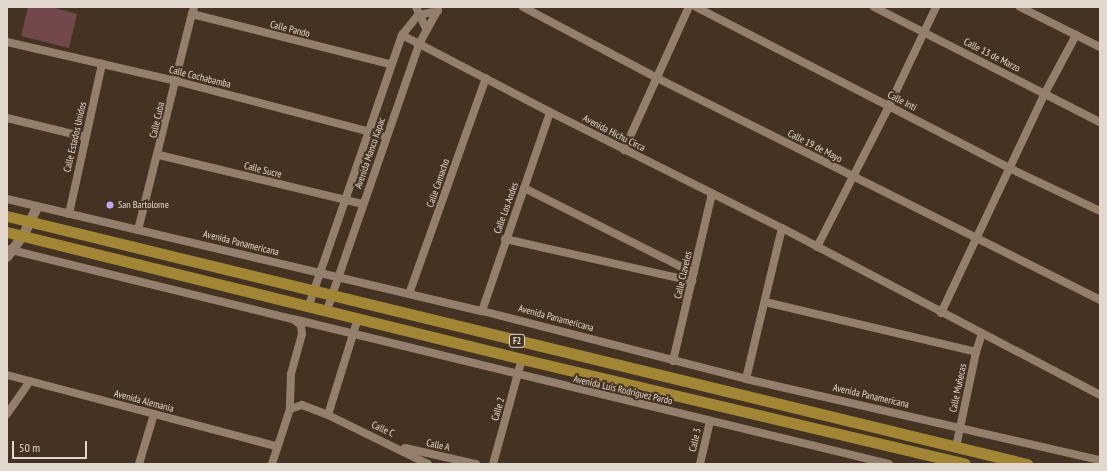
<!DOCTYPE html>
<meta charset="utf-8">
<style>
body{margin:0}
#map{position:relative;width:1107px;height:471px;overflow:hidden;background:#443323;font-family:"PT Sans Narrow",sans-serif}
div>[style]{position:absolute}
.green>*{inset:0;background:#72484b}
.minor>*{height:8px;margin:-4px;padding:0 4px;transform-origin:4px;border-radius:4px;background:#937f6c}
.tertiary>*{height:10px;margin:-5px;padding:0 5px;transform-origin:5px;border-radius:5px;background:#937f6c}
.trunk>*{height:11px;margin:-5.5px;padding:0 5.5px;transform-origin:5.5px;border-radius:5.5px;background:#a38634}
.dots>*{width:11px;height:11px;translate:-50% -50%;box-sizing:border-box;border:2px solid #443323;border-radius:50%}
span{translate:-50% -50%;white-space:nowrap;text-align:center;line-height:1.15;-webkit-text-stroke:4px #443323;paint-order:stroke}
.shield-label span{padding:1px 3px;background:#443323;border:1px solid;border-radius:3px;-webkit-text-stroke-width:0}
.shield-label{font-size:9px;color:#e3d8ce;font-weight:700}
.street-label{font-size:10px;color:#e3d8ce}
.poi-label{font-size:10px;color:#e3d8ce}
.left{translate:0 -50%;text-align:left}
.frame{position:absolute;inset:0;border:8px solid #e3d8ce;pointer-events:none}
.scale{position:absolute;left:12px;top:441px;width:75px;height:18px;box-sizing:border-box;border:2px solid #e3d8ce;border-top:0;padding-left:5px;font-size:12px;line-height:14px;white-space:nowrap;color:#e3d8ce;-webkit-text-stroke:3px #443323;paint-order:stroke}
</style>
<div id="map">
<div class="green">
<div style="clip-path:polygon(28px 7px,52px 7px,77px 14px,69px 48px,21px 36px)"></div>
</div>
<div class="minor">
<div style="left:194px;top:7px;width:7px;rotate:106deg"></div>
<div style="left:192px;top:14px;width:204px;rotate:14.2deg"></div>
<div style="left:416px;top:7px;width:23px;rotate:65deg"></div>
<div style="left:523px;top:7px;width:152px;rotate:27.9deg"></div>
<div style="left:657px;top:78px;width:496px;rotate:26.6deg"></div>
<div style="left:696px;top:7px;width:352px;rotate:27.2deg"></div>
<div style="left:1009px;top:168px;width:101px;rotate:25.3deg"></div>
<div style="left:874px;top:7px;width:254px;rotate:27deg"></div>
<div style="left:1020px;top:7px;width:89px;rotate:26.6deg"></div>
<div style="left:402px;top:35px;width:167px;rotate:27.5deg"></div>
<div style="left:550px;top:112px;width:259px;rotate:26.6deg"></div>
<div style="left:782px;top:228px;width:359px;rotate:27.7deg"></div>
<div style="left:7px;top:42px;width:173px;rotate:13deg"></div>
<div style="left:176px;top:81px;width:217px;rotate:14.7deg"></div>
<div style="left:7px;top:118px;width:80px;rotate:13.7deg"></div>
<div style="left:624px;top:150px;width:157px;rotate:-65.6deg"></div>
<div style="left:159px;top:155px;width:210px;rotate:13.5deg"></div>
<div style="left:524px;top:188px;width:190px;rotate:26.6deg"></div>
<div style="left:7px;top:199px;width:488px;rotate:13.3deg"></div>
<div style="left:482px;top:311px;width:273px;rotate:14.4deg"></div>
<div style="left:746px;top:379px;width:363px;rotate:12.9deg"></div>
<div style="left:69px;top:214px;width:154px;rotate:-77.6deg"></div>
<div style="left:138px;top:230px;width:223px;rotate:-76deg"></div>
<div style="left:505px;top:239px;width:192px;rotate:12.7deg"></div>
<div style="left:817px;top:247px;width:158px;rotate:-62.9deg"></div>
<div style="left:889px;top:106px;width:110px;rotate:-64.6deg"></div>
<div style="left:7px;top:249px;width:294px;rotate:13.8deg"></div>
<div style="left:293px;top:319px;width:10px;rotate:37deg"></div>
<div style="left:301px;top:325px;width:9px;rotate:84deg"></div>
<div style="left:302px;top:334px;width:41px;rotate:105.4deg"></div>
<div style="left:291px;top:374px;width:35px;rotate:92deg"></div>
<div style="left:409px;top:294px;width:229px;rotate:-70.4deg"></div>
<div style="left:765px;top:302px;width:217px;rotate:13.3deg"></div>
<div style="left:309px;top:305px;width:286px;rotate:-71deg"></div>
<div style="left:402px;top:35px;width:26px;rotate:-51deg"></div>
<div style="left:418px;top:15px;width:20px;rotate:-11deg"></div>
<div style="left:327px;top:310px;width:281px;rotate:-70.9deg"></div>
<div style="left:419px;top:44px;width:39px;rotate:-61deg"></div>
<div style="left:482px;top:311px;width:210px;rotate:-71.1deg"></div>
<div style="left:941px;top:313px;width:243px;rotate:-64.7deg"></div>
<div style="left:1045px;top:93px;width:66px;rotate:-61.9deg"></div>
<div style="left:293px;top:319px;width:613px;rotate:13.67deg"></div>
<div style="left:673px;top:361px;width:172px;rotate:-76.9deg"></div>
<div style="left:7px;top:375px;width:278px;rotate:14.8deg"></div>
<div style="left:746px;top:379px;width:155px;rotate:-76.6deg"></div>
<div style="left:7px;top:414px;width:40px;rotate:-55.1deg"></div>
<div style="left:328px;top:415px;width:111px;rotate:26.1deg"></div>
<div style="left:956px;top:447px;width:97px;rotate:-78.1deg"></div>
<div style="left:976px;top:352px;width:19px;rotate:-72deg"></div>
<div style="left:405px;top:448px;width:73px;rotate:12.7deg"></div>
<div style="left:139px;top:464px;width:52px;rotate:-73.3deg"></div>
<div style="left:272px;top:464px;width:58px;rotate:-71.9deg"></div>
<div style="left:290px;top:409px;width:13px;rotate:-18deg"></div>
<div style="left:302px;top:405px;width:28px;rotate:21deg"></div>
<div style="left:328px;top:415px;width:102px;rotate:-72.8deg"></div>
<div style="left:493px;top:464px;width:109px;rotate:-74.6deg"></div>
<div style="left:700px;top:464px;width:44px;rotate:-76.9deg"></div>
</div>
<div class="tertiary">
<div style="left:7px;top:257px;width:26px;rotate:-53deg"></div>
<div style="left:23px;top:236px;width:32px;rotate:-64deg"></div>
</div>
<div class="trunk">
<div style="left:7px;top:216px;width:1050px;rotate:13.67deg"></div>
<div style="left:7px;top:232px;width:530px;rotate:13.85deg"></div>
<div style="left:522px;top:359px;width:455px;rotate:13.3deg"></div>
</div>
<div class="dots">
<div style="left:110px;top:205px;background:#c1a8f3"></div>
</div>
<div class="shield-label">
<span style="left:517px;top:341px">F2</span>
</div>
<div class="street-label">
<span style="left:290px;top:29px;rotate:14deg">Calle Pando</span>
<span style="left:992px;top:55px;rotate:27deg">Calle 13 de Marzo</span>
<span style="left:200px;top:77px;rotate:14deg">Calle Cochabamba</span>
<span style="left:902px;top:101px;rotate:27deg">Calle Inti</span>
<span style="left:157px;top:120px;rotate:-77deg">Calle Cuba</span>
<span style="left:614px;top:133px;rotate:27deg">Avenida Hichu Circa</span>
<span style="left:75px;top:137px;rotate:-77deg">Calle Estados Unidos</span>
<span style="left:815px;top:146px;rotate:27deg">Calle 19 de Mayo</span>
<span style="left:370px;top:153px;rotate:-71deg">Avenida Manco Kapac</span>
<span style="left:263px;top:170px;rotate:14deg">Calle Sucre</span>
<span style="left:438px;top:183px;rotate:-71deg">Calle Camacho</span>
<span style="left:506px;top:208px;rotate:-70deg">Calle Los Andes</span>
<span style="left:241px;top:243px;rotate:14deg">Avenida Panamericana</span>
<span style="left:683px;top:275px;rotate:-77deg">Calle Claveles</span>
<span style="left:556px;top:318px;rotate:15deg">Avenida Panamericana</span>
<span style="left:958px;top:388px;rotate:-78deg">Calle Muñecas</span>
<span style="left:623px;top:390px;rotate:13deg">Avenida Luis Rodriguez Pardo</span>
<span style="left:871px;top:396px;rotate:13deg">Avenida Panamericana</span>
<span style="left:144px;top:401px;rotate:15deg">Avenida Alemania</span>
<span style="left:498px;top:409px;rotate:-74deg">Calle 2</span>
<span style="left:383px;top:429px;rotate:25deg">Calle C</span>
<span style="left:695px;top:440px;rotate:-77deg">Calle 3</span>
<span style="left:438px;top:445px;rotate:12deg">Calle A</span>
</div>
<div class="poi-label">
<span class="left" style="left:118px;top:205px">San Bartolome</span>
</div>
<div class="frame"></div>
<div class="scale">50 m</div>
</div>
